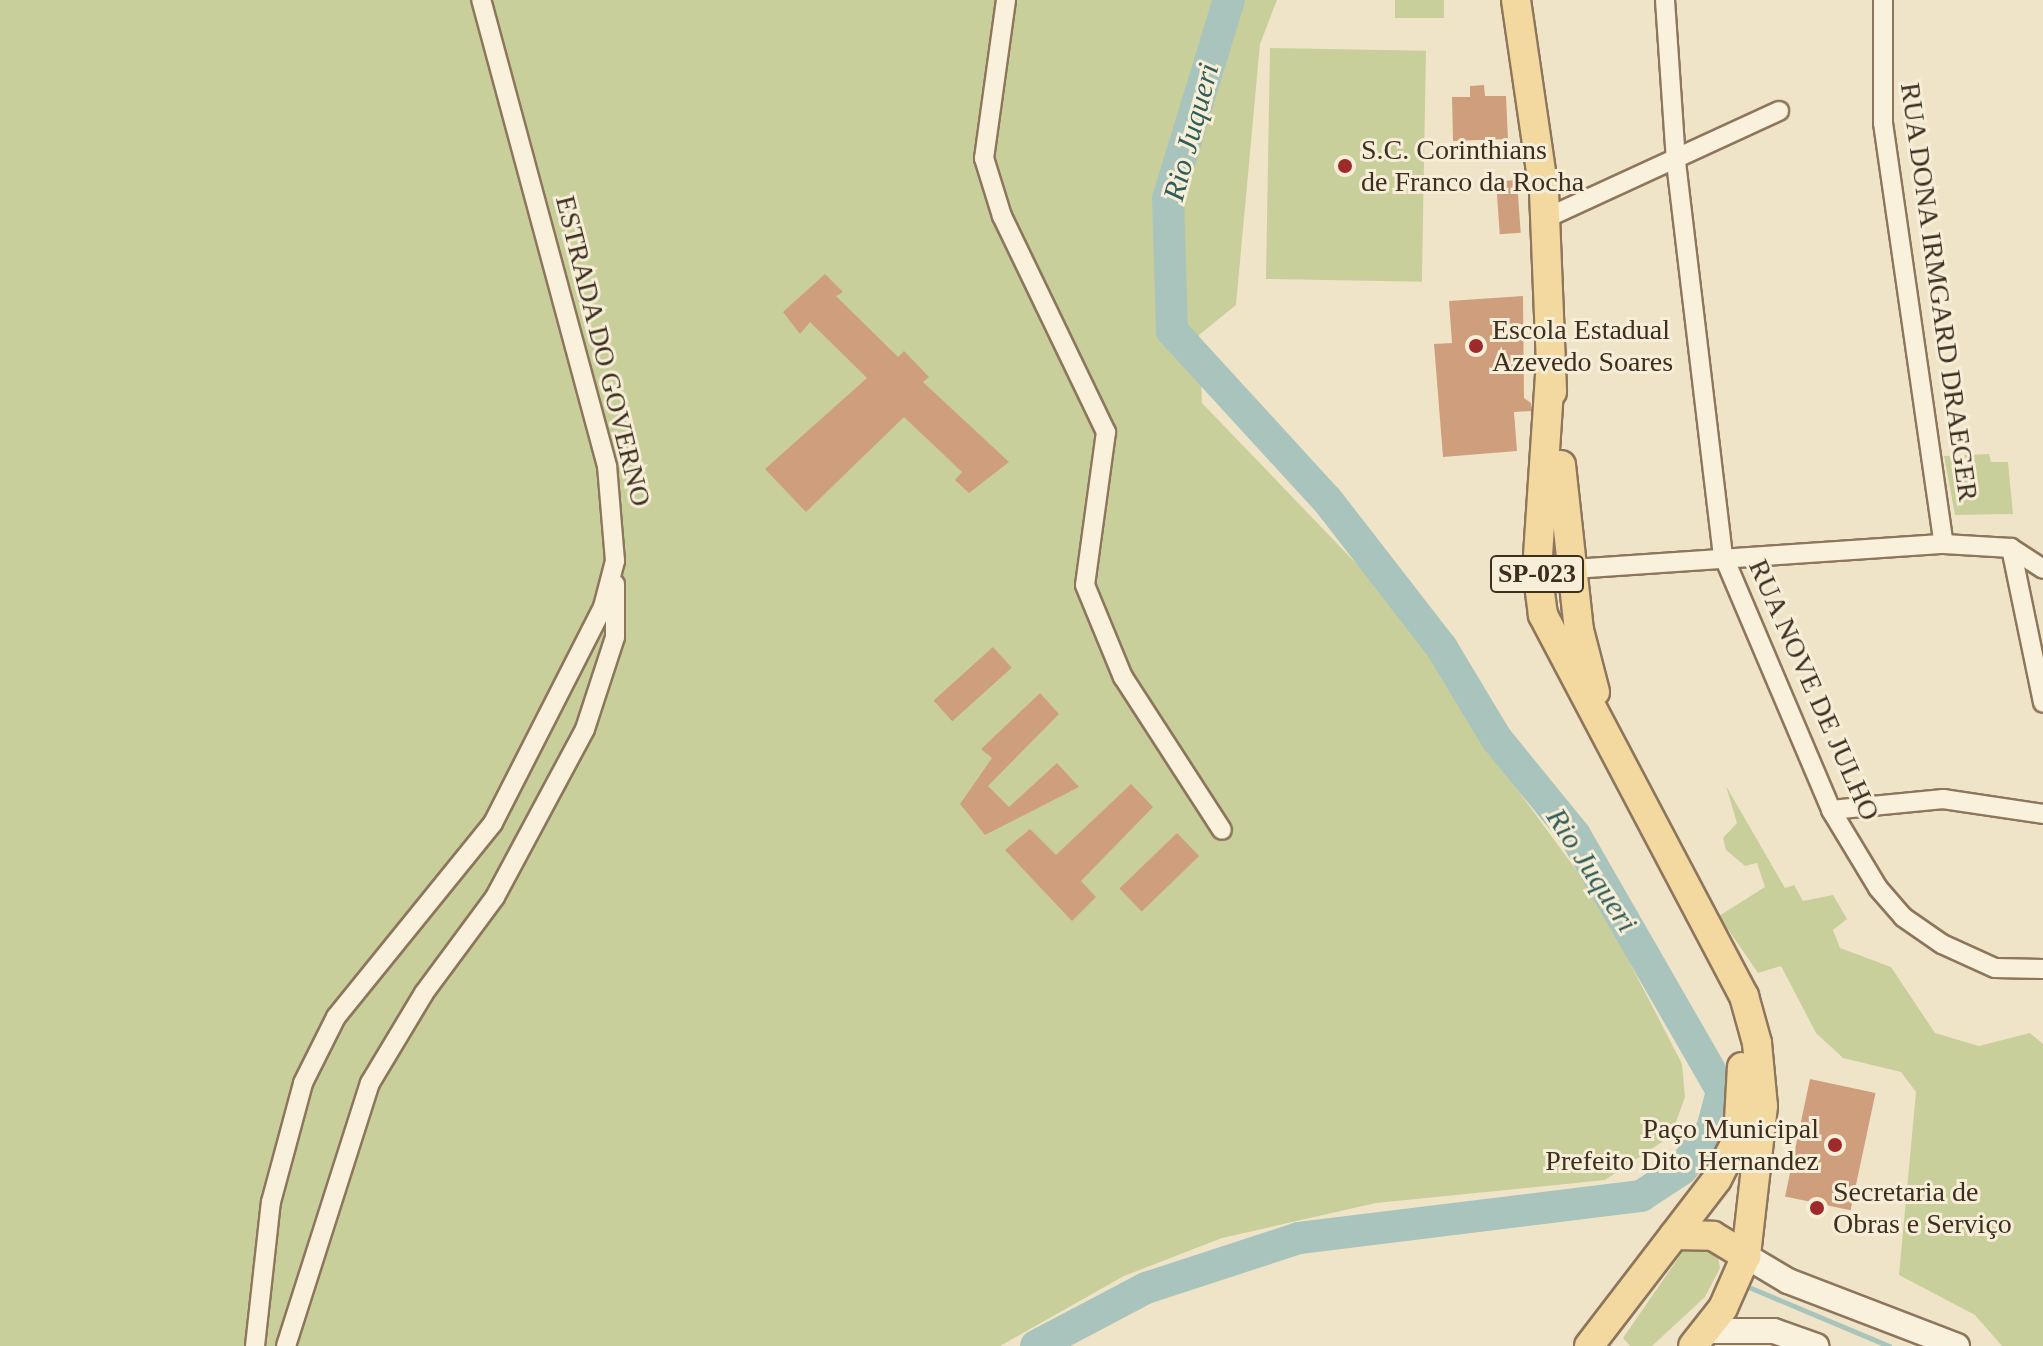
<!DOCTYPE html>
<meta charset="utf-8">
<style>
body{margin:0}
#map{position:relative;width:2043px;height:1346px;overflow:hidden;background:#f0e4c8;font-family:"Times New Roman",serif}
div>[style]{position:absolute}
.green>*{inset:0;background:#c9cf9b;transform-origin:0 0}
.stream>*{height:5px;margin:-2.5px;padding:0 2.5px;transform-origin:2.5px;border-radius:2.5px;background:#a9c4bc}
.river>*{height:32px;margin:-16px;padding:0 16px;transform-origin:16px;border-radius:16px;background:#a9c4bc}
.building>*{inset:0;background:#cf9f7d;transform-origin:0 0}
.roads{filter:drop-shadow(2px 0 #8d765c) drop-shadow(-2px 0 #8d765c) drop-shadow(0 2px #8d765c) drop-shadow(0 -2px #8d765c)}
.street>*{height:18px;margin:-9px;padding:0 9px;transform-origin:9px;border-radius:9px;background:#faf1dc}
.secondary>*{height:24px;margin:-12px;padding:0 12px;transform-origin:12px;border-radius:12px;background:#faf1dc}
.primary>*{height:28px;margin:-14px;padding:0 14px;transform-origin:14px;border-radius:14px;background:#f3d9a0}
.dots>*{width:22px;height:22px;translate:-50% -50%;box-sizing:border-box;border:4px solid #f7eed8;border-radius:50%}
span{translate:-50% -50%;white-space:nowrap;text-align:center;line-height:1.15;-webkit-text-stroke:6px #f7eed8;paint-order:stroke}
.shield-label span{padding:2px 6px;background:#f7eed8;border:2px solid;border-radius:6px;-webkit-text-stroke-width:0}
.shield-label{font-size:26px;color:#3d2e20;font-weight:700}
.poi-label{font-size:28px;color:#3d2e20}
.left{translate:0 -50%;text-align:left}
.right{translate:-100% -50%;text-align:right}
.street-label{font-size:28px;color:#3d2e20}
.water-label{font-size:30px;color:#2f5d5a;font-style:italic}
</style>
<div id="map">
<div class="green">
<div style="clip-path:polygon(0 0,1277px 0,1260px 44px,1236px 305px,1199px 335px,1202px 403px,1399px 608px,1484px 744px,1596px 897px,1682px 1064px,1685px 1097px,1671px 1136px,1605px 1180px,1376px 1203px,1222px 1238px,1124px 1276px,1000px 1346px,0 1346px)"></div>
<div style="left:1395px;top:0;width:49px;height:18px"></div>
<div style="left:1270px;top:48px;width:156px;height:231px;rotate:1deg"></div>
<div style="clip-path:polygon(1989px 454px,1991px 462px,2008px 462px,2013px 514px,1955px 515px,1944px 456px)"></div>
<div style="clip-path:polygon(1726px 786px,1785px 888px,1794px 885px,1803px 901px,1833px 895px,1847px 919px,1833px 930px,1840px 948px,1891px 967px,1935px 1033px,1979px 1046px,2030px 1033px,2043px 1044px,2043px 1346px,2002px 1346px,1975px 1315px,1899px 1275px,1916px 1092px,1901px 1072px,1843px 1058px,1816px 1033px,1781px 966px,1758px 973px,1719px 916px,1765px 887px,1757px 863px,1745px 866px,1726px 850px,1723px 838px,1737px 823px)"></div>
<div style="clip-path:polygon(1690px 1241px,1717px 1251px,1720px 1268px,1705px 1297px,1652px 1346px,1630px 1346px,1623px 1338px)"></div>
</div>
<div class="stream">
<div style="left:1751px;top:1288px;width:150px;rotate:22.8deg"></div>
</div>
<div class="river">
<div style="left:1036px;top:1346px;width:124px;rotate:-27.8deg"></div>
<div style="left:1146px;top:1288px;width:161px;rotate:-18.1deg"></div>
<div style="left:1299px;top:1238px;width:345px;rotate:-7deg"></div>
<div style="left:1641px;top:1196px;width:49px;rotate:-33.4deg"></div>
<div style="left:1682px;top:1169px;width:50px;rotate:-53.1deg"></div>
<div style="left:1712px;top:1129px;width:39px;rotate:-75deg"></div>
<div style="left:1722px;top:1091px;width:295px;rotate:-119.9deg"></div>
<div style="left:1575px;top:835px;width:125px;rotate:-129.2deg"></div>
<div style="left:1496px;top:738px;width:105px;rotate:-121deg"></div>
<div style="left:1442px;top:648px;width:187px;rotate:-127.8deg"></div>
<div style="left:1327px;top:500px;width:229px;rotate:-132.5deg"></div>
<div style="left:1172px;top:331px;width:132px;rotate:-91.7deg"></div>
<div style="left:1168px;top:199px;width:208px;rotate:-73deg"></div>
</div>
<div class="building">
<div style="clip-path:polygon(1484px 85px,1485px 96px,1506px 96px,1508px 139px,1453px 141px,1452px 97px,1470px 97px,1470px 86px)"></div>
<div style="left:1517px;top:180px;width:53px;height:21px;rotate:86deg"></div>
<div style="clip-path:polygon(825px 274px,843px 292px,836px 296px,898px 357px,904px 351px,929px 377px,923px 382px,1009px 462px,969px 493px,955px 480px,962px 472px,904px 417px,806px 512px,765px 469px,867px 378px,810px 322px,800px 334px,783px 312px)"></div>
<div style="clip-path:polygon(1523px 296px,1524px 398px,1531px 403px,1531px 411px,1514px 412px,1517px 451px,1443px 457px,1434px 344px,1452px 343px,1449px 301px)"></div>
<div style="left:993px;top:647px;width:28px;height:80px;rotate:48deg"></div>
<div style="clip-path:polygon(1040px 693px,1059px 714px,988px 786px,1009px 807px,1057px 763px,1079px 787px,985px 835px,960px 804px,992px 758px,981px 749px)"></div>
<div style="clip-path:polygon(1131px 784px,1153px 807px,1081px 881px,1096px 897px,1072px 921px,1005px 850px,1030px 829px,1056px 855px)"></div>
<div style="left:1177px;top:833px;width:32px;height:80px;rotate:46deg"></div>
<div style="left:1810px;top:1079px;width:67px;height:120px;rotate:12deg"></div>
</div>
<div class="roads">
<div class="street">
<div style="left:1006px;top:0;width:160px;rotate:97.9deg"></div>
<div style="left:984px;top:158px;width:61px;rotate:72.8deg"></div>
<div style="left:1002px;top:216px;width:240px;rotate:64.3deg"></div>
<div style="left:1106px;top:432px;width:154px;rotate:97.8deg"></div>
<div style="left:1085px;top:585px;width:100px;rotate:67.6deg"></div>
<div style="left:1123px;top:677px;width:182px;rotate:57.1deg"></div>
<div style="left:1665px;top:0;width:162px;rotate:86.1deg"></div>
<div style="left:1676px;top:162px;width:396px;rotate:83.2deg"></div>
<div style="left:1723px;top:555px;width:277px;rotate:67deg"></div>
<div style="left:1831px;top:810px;width:91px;rotate:58.9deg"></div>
<div style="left:1878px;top:888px;width:38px;rotate:49deg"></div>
<div style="left:1903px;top:917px;width:47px;rotate:34.7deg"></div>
<div style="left:1942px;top:944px;width:58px;rotate:24.4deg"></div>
<div style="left:1995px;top:968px;width:48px;rotate:1.2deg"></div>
<div style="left:1883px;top:0;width:123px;rotate:90deg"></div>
<div style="left:1883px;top:123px;width:425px;rotate:81.8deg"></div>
<div style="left:1542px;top:220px;width:261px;rotate:-24.7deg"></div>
<div style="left:2011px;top:548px;width:158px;rotate:78.3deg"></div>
<div style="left:1573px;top:569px;width:372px;rotate:-3.9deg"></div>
<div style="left:1944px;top:544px;width:67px;rotate:3.4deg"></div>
<div style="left:2011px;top:548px;width:38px;rotate:33deg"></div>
<div style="left:1831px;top:810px;width:113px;rotate:-5.6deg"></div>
<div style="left:1943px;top:799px;width:101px;rotate:8.5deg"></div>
<div style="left:255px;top:1346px;width:145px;rotate:-83.7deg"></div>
<div style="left:271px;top:1202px;width:123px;rotate:-74.9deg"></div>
<div style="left:303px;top:1083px;width:74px;rotate:-63.4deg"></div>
<div style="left:336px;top:1017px;width:250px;rotate:-51deg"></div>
<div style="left:493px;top:823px;width:242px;rotate:-63deg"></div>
<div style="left:603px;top:607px;width:48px;rotate:-75.4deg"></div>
<div style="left:615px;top:561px;width:95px;rotate:-94.8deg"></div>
<div style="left:607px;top:466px;width:483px;rotate:-105.1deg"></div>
<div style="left:286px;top:1346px;width:276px;rotate:-72.3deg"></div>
<div style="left:370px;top:1083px;width:105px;rotate:-59deg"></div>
<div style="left:424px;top:993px;width:119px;rotate:-53.5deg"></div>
<div style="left:495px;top:897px;width:191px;rotate:-61.8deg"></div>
<div style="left:585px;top:729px;width:97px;rotate:-71.9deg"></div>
<div style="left:615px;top:637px;width:53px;rotate:-90deg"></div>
</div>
<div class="secondary">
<div style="left:1746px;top:1256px;width:49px;rotate:30.8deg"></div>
<div style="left:1788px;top:1281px;width:181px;rotate:21deg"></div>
<div style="left:1708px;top:1331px;width:66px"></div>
<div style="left:1774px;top:1331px;width:45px;rotate:19.7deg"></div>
</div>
<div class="primary">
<div style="left:1516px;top:0;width:193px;rotate:81.7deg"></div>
<div style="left:1544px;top:191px;width:201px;rotate:87.7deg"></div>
<div style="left:1550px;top:375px;width:195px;rotate:93.8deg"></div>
<div style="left:1537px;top:570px;width:45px;rotate:82.4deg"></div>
<div style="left:1543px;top:615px;width:431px;rotate:62.2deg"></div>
<div style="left:1744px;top:996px;width:49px;rotate:74.5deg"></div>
<div style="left:1757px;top:1043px;width:63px;rotate:84.6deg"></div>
<div style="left:1763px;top:1106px;width:151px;rotate:96.5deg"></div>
<div style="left:1746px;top:1256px;width:57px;rotate:113.9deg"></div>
<div style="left:1723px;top:1308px;width:48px;rotate:128.3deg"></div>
<div style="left:1561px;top:465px;width:166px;rotate:83.8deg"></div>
<div style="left:1579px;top:630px;width:64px;rotate:75.5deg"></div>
<div style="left:1674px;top:1235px;width:39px;rotate:1deg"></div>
<div style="left:1713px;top:1236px;width:39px;rotate:31deg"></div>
<div style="left:1589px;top:1346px;width:210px;rotate:-52.5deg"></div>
<div style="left:1717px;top:1179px;width:46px;rotate:-62.9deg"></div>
<div style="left:1738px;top:1138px;width:71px;rotate:-86.8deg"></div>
</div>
</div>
<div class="dots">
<div style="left:1345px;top:166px;background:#9e2a2b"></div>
<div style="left:1476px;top:346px;background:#9e2a2b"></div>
<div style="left:1835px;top:1145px;background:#9e2a2b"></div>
<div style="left:1817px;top:1208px;background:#9e2a2b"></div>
</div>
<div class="shield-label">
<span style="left:1537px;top:574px">SP-023</span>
</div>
<div class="poi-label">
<span class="left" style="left:1361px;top:166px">S.C. Corinthians<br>de Franco da Rocha</span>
<span class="left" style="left:1492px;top:346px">Escola Estadual<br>Azevedo Soares</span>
<span class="right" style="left:1819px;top:1145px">Paço Municipal<br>Prefeito Dito Hernandez</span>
<span class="left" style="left:1833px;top:1208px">Secretaria de<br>Obras e Serviço</span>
</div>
<div class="street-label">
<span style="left:1939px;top:292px;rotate:82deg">RUA DONA IRMGARD DRAEGER</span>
<span style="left:603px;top:351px;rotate:76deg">ESTRADA DO GOVERNO</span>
<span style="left:1814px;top:690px;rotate:66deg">RUA NOVE DE JULHO</span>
</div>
<div class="water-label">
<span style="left:1191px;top:132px;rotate:-75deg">Rio Juqueri</span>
<span style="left:1592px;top:870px;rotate:57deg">Rio Juqueri</span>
</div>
</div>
